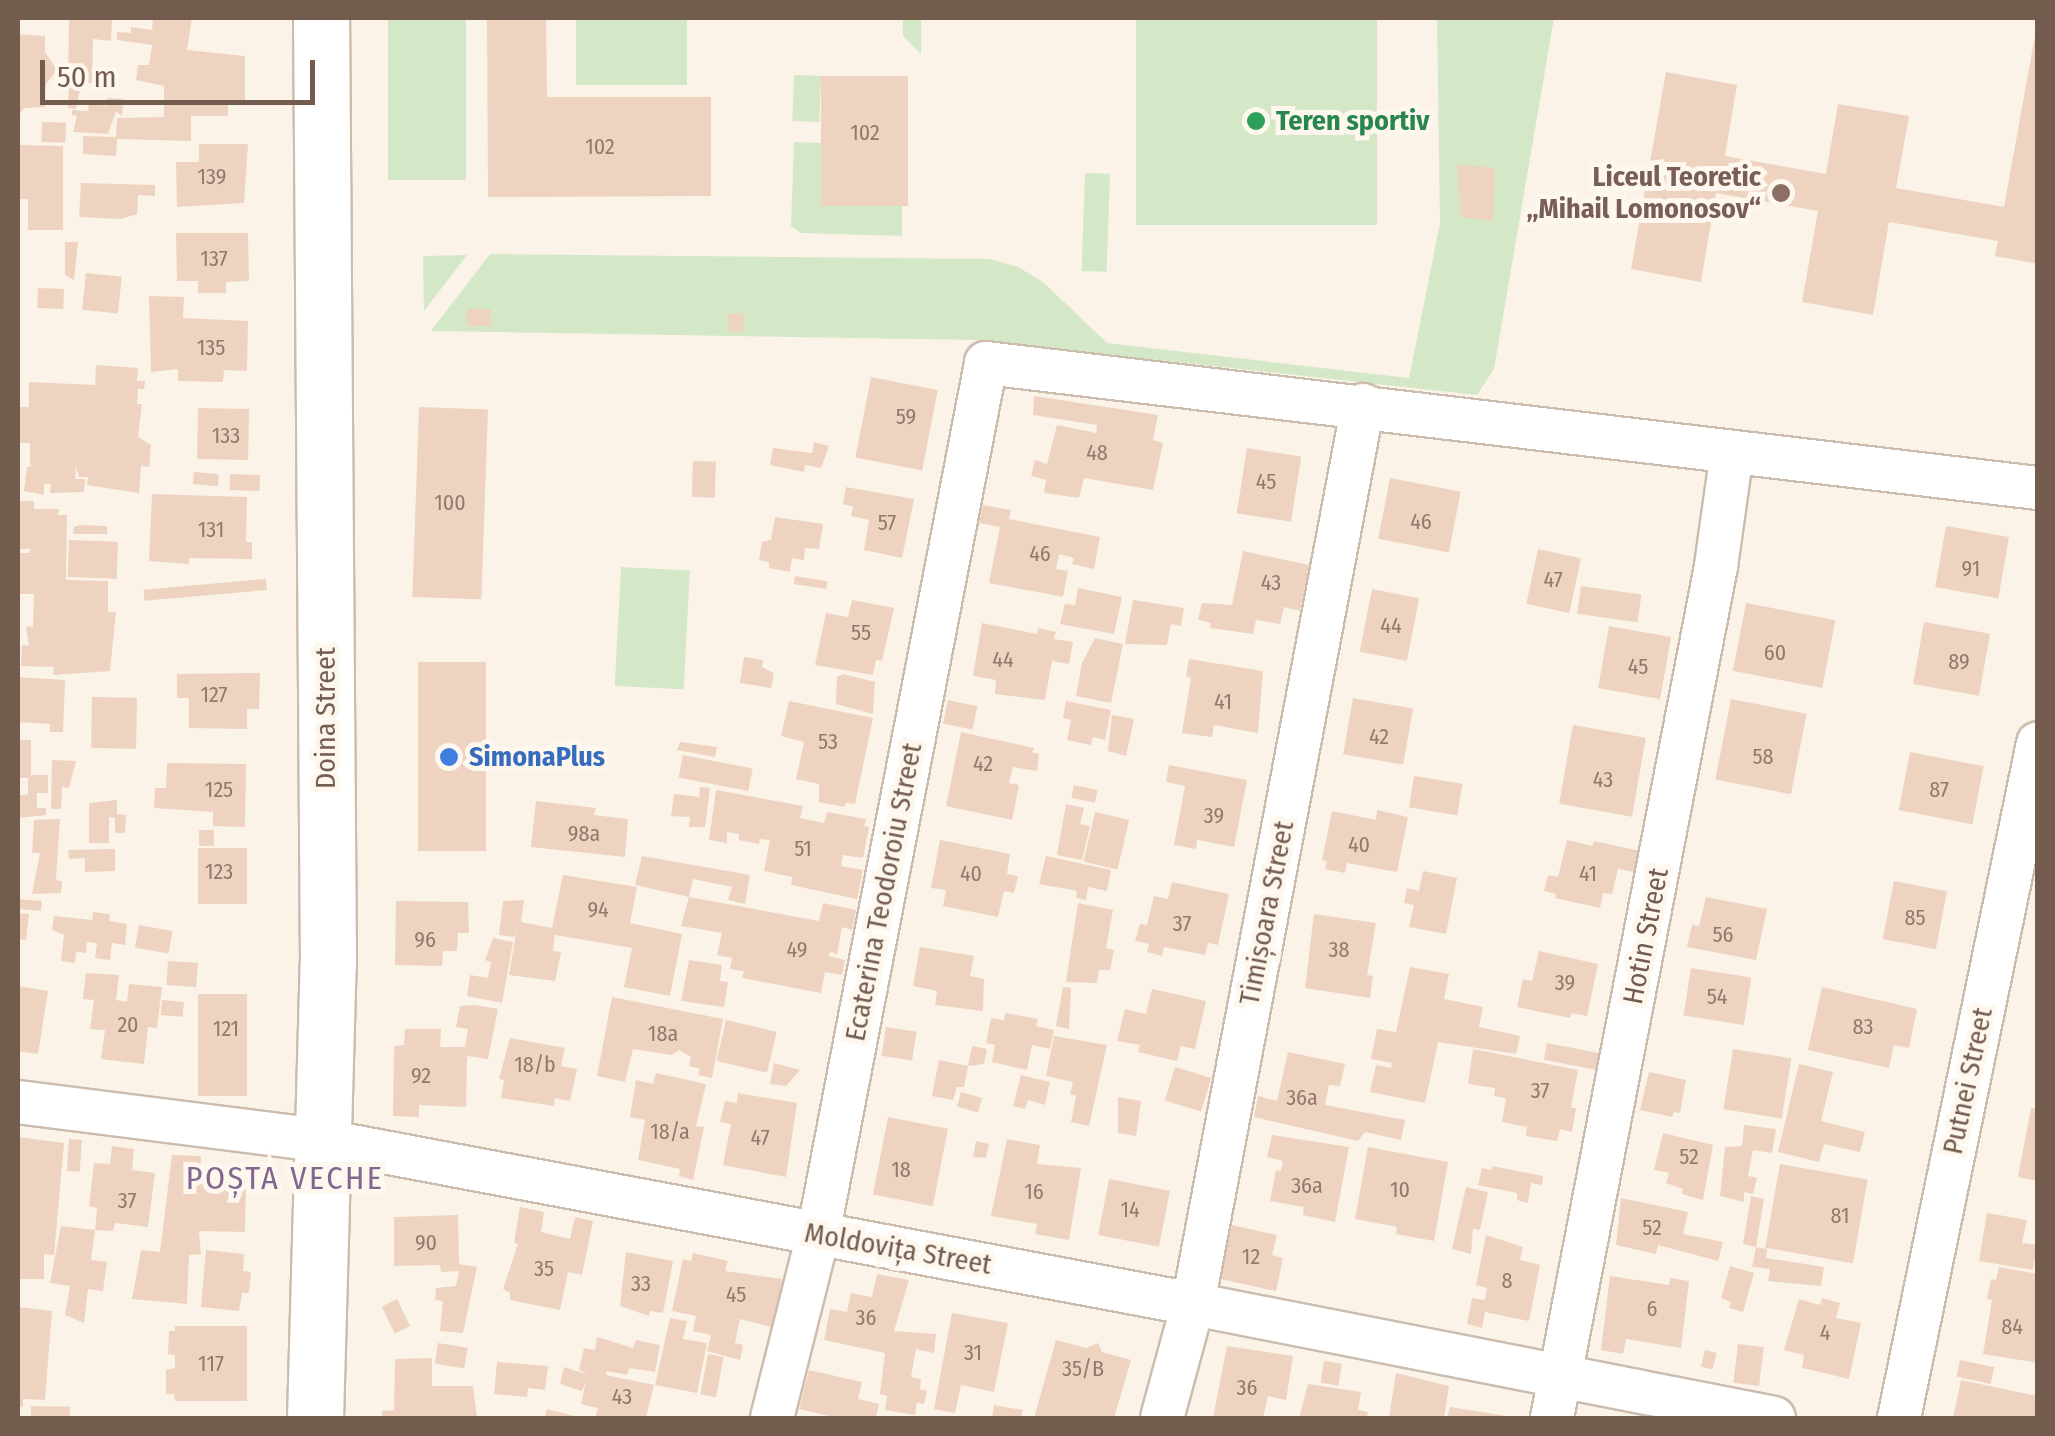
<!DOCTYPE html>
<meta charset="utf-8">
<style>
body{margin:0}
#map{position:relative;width:2055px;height:1436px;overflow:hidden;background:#fbf3e8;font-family:"Fira Sans Condensed",sans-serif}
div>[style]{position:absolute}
.green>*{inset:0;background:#d4e8c7;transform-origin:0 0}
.building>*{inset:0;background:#eed3c1;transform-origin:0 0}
.roads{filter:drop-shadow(2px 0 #ccbcae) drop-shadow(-2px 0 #ccbcae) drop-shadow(0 2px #ccbcae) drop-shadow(0 -2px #ccbcae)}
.minor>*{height:42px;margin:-21px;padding:0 21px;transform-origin:21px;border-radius:21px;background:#fff}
.secondary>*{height:55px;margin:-27.5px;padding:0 27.5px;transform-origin:27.5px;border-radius:27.5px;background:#fff}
.dots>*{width:28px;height:28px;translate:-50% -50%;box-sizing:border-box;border:5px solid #fef7ee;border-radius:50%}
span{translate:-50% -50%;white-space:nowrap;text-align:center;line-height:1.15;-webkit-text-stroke:10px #fef7ee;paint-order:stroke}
.number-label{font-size:22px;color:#92796b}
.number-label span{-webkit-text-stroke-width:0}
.leisure-label{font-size:28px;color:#27864d;font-weight:700}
.left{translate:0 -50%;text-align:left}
.education-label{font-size:28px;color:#785e54;font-weight:700}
.right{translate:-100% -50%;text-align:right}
.street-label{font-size:28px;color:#735b4e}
.shop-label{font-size:28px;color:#366cbe;font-weight:700}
.quarter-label{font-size:32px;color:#81668f;letter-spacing:2.5px}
.frame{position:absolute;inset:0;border:20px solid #735b4e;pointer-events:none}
.scale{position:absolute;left:40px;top:60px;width:275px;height:45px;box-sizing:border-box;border:5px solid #735b4e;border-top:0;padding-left:12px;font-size:30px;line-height:35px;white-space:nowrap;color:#735b4e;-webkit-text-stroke:8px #fef7ee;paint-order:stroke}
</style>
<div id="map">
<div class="green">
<div style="left:388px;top:18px;width:78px;height:162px"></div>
<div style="left:576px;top:18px;width:111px;height:67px"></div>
<div style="clip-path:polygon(903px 18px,921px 18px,921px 54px,903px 36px)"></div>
<div style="left:1136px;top:18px;width:241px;height:207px"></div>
<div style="clip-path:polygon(1437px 18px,1554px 18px,1494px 369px,1477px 395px,976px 340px,431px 331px,490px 254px,990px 259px,1018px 267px,1043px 282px,1107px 343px,1409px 378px,1440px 223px)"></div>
<div style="left:794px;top:75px;width:27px;height:46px;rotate:2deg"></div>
<div style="clip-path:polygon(794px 142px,822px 143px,822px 205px,902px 205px,902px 236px,801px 233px,791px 226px)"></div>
<div style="left:1085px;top:173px;width:25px;height:98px;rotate:2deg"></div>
<div style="clip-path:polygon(467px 255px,424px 311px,423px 256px)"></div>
<div style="left:621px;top:567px;width:69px;height:119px;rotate:3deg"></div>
</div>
<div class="building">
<div style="clip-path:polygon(69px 18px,112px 18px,111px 41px,93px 39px,92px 83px,68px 83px)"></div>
<div style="clip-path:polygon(153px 18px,192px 18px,187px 50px,245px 56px,245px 100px,228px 100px,228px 116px,191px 116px,191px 141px,117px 139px,116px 156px,83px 154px,83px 136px,116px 137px,117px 118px,164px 117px,164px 86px,136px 80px,138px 65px,149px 65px,152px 45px,117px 40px,117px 32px,131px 33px,131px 27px,152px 30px)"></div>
<div style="clip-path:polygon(487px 18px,546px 18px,547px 97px,711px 97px,711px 196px,488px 197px)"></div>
<div style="clip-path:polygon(2036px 30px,2038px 264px,1995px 256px,1998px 241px,1889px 222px,1873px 315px,1802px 302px,1818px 211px,1716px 193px,1701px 282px,1631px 269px,1666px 72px,1737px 85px,1725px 156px,1826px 174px,1838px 104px,1909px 116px,1896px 188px,2004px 207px)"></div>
<div style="clip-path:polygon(18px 34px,45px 36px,45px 52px,57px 70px,46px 84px,45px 107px,24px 108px,18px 117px)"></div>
<div style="left:821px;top:76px;width:87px;height:130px"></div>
<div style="clip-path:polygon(69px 84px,81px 85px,76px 109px,68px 108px)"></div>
<div style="clip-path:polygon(107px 98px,123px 99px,122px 116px,116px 111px,108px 134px,73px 132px,77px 116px,72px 115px,72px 110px,88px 111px,89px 104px,107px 106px)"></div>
<div style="left:42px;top:122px;width:24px;height:20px;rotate:2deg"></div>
<div style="clip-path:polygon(199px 144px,248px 144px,244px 203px,177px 207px,176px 162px,199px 162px)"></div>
<div style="clip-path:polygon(18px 145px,63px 146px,63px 230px,28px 230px,28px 199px,18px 199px)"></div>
<div style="clip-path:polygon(1463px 165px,1495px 168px,1493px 221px,1461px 217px,1457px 167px)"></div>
<div style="clip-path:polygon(81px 183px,155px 185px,155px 196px,138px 195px,137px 214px,121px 219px,79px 217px)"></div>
<div style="clip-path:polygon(176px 233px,248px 233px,249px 281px,226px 282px,226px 293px,198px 293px,198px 281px,177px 281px)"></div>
<div style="clip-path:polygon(65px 242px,78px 242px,74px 280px,65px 275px)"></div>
<div style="left:86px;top:273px;width:36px;height:37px;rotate:6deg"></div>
<div style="left:38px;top:288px;width:26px;height:20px;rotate:2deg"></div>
<div style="clip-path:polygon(149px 296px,184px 297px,183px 318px,248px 321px,247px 371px,224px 370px,223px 382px,178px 381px,178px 369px,151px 372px)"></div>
<div style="left:467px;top:309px;width:24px;height:17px"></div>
<div style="left:743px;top:313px;width:18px;height:15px;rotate:87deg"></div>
<div style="clip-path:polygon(96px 365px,138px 368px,137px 381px,145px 381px,144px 389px,138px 389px,137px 404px,142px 404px,138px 437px,151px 445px,149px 467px,141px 466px,139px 493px,87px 485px,88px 477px,79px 477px,76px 467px,75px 479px,85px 479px,84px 492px,50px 493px,51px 484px,44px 484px,44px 495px,24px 491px,27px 467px,35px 465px,30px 465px,30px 443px,18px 443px,18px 407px,29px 407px,29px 382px,95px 385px)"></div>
<div style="left:871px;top:377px;width:68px;height:82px;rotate:11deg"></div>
<div style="clip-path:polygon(1034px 396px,1158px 415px,1153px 440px,1163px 443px,1153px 490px,1084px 478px,1079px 498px,1044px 493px,1046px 480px,1031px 476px,1035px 460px,1047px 464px,1057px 425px,1096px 433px,1097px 425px,1033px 415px)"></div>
<div style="left:419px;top:407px;width:69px;height:190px;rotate:2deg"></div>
<div style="left:198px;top:408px;width:51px;height:51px;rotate:1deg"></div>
<div style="clip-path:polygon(814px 442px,829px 446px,821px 468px,805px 465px,804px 472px,770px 465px,773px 448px,812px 453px)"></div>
<div style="left:1247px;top:448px;width:55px;height:66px;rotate:9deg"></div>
<div style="left:693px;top:461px;width:23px;height:36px;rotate:2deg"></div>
<div style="left:194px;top:472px;width:25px;height:12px;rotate:5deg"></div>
<div style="left:230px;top:474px;width:30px;height:16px;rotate:2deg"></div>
<div style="left:1390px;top:478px;width:72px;height:62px;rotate:11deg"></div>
<div style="clip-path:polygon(846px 487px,914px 499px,902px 558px,864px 550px,869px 520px,851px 516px,853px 507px,843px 504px)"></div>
<div style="clip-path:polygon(152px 494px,247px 497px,246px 542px,252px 542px,252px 559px,189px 558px,189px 564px,149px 561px)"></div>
<div style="clip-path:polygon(18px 501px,34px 501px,34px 509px,59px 509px,58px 515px,67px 515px,66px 580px,108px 581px,108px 612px,116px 612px,110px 671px,53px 675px,54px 667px,21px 666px,22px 645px,29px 646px,26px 626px,33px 627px,34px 594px,18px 594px,18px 553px,29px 553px,30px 549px,18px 549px)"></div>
<div style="clip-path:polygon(983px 505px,1011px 510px,1009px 519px,1100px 537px,1094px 569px,1072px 564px,1074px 558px,1059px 554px,1056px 569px,1068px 571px,1063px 597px,989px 583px,1000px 527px,979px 523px)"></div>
<div style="clip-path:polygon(775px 517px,823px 524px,819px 549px,805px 548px,804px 560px,792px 558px,790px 572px,769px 568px,769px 562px,759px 560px,762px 542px,771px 540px)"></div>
<div style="clip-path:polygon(79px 525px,107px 526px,107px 534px,73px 534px,74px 527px)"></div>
<div style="left:1946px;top:526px;width:64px;height:62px;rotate:10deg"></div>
<div style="left:69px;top:540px;width:49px;height:37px;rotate:2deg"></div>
<div style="left:1538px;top:549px;width:44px;height:56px;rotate:12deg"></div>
<div style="clip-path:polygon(1243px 551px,1309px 565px,1300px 611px,1284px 607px,1280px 624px,1256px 620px,1253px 634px,1210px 628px,1211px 623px,1198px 620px,1202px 603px,1232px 605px)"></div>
<div style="left:795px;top:576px;width:33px;height:8px;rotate:9deg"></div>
<div style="left:266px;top:579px;width:11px;height:123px;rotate:85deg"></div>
<div style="left:1581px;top:586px;width:61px;height:28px;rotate:8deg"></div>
<div style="clip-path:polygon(1078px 588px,1122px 597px,1114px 634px,1060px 624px,1065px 604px,1075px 605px)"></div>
<div style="left:1372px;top:589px;width:48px;height:64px;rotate:11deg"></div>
<div style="clip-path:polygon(852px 600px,894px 608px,882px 661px,876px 660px,873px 675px,815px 665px,826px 613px,848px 617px)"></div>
<div style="clip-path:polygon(1133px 600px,1184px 608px,1181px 626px,1171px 624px,1167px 645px,1125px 644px)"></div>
<div style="left:1746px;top:603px;width:91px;height:69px;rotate:11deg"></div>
<div style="left:1924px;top:622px;width:67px;height:63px;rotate:10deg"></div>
<div style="clip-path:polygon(982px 623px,1037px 634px,1038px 628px,1056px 632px,1054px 639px,1073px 642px,1069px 664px,1052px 661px,1045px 700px,995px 694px,996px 680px,973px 676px)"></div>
<div style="left:1609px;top:626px;width:63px;height:63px;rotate:10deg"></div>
<div style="clip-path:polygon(1095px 638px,1123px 644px,1111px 703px,1076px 696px,1082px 663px)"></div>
<div style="clip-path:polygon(744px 657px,763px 660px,762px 667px,774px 673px,771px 688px,740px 683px)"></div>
<div style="clip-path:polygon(1189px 659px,1263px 671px,1258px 733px,1214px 725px,1212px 737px,1182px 733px,1191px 678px,1186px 676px)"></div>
<div style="left:418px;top:662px;width:68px;height:189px"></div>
<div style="clip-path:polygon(260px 673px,259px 709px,247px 709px,247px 729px,189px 728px,189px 698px,177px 698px,177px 674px)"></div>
<div style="clip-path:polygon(843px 674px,875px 682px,873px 714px,836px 704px,837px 677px)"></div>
<div style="clip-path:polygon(18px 677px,65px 680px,63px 732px,50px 732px,50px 724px,18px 722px)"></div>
<div style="left:92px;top:697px;width:45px;height:51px;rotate:1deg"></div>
<div style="left:1353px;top:698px;width:61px;height:57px;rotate:10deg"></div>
<div style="left:1731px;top:699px;width:77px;height:82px;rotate:11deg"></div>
<div style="left:948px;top:700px;width:30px;height:24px;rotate:12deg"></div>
<div style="clip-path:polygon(789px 701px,873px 718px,855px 804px,846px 803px,844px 807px,819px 802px,819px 784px,796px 779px,804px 742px,781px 736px)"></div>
<div style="clip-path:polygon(1066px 701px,1111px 710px,1105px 740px,1093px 737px,1091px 745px,1067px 740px,1071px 720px,1063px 718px)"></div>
<div style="clip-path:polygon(1112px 715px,1134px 719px,1126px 756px,1108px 751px)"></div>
<div style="left:1573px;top:725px;width:74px;height:80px;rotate:10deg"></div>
<div style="clip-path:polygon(961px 732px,1034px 748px,1032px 752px,1039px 754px,1037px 771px,1013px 767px,1009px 783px,1019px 785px,1012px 820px,946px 806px)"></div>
<div style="clip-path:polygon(18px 740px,31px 740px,31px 775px,48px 775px,48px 793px,37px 793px,37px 808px,46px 808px,46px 815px,18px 818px,18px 796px,28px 794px,28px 778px,18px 778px)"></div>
<div style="clip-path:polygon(680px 742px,717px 747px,715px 757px,677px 750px)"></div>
<div style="left:1910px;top:752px;width:75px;height:59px;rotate:11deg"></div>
<div style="left:683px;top:755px;width:71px;height:23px;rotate:11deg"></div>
<div style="clip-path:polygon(52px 760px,76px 761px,69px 788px,62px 787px,61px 809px,51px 809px)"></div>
<div style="clip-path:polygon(167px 763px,246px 764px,245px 827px,213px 826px,213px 812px,154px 808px,155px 788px,166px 788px)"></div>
<div style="clip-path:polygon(1169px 765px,1247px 780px,1234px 847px,1197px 840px,1196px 849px,1174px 845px,1185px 786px,1166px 782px)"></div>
<div style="left:1414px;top:776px;width:49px;height:32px;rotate:9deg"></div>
<div style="left:1074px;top:785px;width:24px;height:13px;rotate:12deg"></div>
<div style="clip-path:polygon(700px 787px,710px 788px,705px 827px,689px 827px,690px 817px,671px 816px,674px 794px,699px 797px)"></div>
<div style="clip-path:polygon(716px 790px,803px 806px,800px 818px,824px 823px,827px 812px,866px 819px,864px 826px,869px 827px,863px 858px,843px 855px,841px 866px,863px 870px,857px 899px,791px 885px,792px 877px,764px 871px,770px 840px,760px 839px,759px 844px,739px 840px,739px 834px,727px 832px,727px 843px,709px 840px)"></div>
<div style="clip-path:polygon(117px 800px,117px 814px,126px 815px,125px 833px,115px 833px,115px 818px,109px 817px,109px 843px,89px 843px,89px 803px)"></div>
<div style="clip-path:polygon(536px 801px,596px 808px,594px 815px,628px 819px,625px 857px,531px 847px)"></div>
<div style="clip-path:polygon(1066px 804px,1084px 808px,1080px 824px,1090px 826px,1082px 860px,1057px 855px)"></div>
<div style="clip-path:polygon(1377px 810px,1408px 817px,1397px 872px,1347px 863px,1345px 873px,1325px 869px,1327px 861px,1322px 860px,1332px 811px,1376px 820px)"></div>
<div style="left:1095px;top:812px;width:35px;height:51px;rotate:13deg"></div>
<div style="clip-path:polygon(60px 819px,56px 880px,62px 881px,61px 893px,32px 894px,40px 853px,32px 853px,34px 820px)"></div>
<div style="left:214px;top:830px;width:16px;height:15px;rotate:90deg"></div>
<div style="clip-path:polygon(940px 840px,1010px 854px,1007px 874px,1018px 876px,1014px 893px,1004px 891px,998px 917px,943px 906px,946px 890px,931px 888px)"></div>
<div style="clip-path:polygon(1567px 840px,1592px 846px,1594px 841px,1645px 852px,1640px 873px,1618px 869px,1612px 894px,1603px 893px,1600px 908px,1555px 898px,1556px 894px,1544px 891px,1548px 875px,1558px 877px)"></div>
<div style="left:198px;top:848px;width:49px;height:56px"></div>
<div style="clip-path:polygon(115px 849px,115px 871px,85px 872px,85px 858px,69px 859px,68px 850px)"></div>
<div style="clip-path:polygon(642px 856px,750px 875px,745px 904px,728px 900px,732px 887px,693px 879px,689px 897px,635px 885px)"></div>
<div style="clip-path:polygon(1046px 856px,1111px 870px,1107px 891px,1088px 887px,1086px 900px,1076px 898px,1077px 891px,1039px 884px)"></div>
<div style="clip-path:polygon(1423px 871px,1457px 878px,1446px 934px,1409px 927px,1414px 905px,1404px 903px,1407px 888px,1419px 891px)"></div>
<div style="clip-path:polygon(563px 875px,637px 887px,630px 923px,682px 934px,670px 996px,624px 987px,632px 948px,555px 935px,553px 951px,561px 952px,555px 981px,509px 975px,516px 933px,514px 937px,499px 935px,503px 901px,524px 900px,521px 922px,552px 928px)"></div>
<div style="left:1894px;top:881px;width:54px;height:59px;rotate:11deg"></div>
<div style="clip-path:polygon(1172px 882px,1229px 894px,1218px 945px,1208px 943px,1205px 955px,1164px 947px,1162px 956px,1147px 952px,1149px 944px,1135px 941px,1140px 924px,1147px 925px,1154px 896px,1168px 899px)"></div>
<div style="clip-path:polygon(689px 897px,819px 921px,823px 903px,856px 910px,852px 930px,842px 927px,837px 955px,830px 951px,829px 956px,845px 960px,842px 975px,825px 972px,821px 993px,742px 978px,744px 971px,730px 969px,732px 958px,717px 955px,722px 933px,681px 926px)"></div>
<div style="clip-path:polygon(1706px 897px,1767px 909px,1756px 960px,1687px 947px,1692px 925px,1699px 926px)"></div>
<div style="left:18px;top:899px;width:24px;height:10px;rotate:5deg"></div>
<div style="clip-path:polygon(396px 901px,468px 902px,469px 933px,458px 933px,457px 951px,443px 951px,442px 966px,395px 965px)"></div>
<div style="clip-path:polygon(1078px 903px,1113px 910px,1106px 948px,1114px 950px,1110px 970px,1099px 970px,1097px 983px,1066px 982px)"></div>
<div style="clip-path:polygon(93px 912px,110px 914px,109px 921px,127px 924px,125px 945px,112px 943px,110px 960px,95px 958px,97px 943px,87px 942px,86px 953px,76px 952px,75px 963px,61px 961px,64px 935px,52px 930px,54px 916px,92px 920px)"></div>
<div style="clip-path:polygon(18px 913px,29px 914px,26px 940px,18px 939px)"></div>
<div style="clip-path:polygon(1314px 914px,1376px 923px,1367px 975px,1373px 976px,1370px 998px,1305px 988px)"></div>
<div style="left:139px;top:925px;width:34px;height:23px;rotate:10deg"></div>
<div style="clip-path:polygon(493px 938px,513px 942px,502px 1003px,467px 996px,470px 975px,488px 978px,491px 962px,485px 960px)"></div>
<div style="clip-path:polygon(920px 947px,974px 956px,970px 976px,984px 979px,983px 1011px,935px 1005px,937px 991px,913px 986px)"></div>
<div style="clip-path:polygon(1539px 951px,1598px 964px,1587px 1016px,1572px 1013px,1570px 1018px,1517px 1007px,1523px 979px,1532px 981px)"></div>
<div style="clip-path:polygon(689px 960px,722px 965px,720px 981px,728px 982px,724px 1007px,681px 1001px)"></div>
<div style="left:168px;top:961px;width:30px;height:24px;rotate:4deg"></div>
<div style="clip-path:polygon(1410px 967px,1449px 974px,1444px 999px,1483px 1007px,1479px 1027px,1520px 1036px,1516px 1054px,1438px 1042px,1425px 1103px,1370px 1092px,1376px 1065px,1391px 1068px,1392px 1063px,1371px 1059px,1377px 1029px,1396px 1032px)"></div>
<div style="left:1691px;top:968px;width:61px;height:48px;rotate:9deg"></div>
<div style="clip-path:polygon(86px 973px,119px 975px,116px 1000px,127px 1002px,129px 984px,162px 987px,157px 1028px,148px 1027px,144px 1064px,101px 1059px,105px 1030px,90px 1029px,94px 1000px,83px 999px)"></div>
<div style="clip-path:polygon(18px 986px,48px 991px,38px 1054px,18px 1051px)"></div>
<div style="clip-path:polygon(1063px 987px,1071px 988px,1069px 1029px,1056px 1026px)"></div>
<div style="clip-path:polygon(1822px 987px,1917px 1009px,1909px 1048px,1894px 1045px,1889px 1068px,1808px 1050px)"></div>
<div style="clip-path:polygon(1152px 989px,1206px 1001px,1195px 1049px,1181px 1046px,1177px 1061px,1138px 1052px,1140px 1045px,1117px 1041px,1125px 1009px,1146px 1014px)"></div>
<div style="left:198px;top:994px;width:49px;height:102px"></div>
<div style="clip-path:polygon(612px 997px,723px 1019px,712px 1078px,698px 1075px,700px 1069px,689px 1066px,691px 1057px,679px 1050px,672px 1055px,633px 1049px,625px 1082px,597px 1076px)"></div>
<div style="left:162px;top:1000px;width:22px;height:15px;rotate:5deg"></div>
<div style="clip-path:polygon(475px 1005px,498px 1009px,488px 1059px,467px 1056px,466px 1107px,419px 1105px,419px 1117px,393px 1116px,394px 1046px,404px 1045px,405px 1029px,441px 1029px,440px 1047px,465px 1047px,468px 1029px,456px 1027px,460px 1006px)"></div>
<div style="clip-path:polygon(1005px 1013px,1038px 1019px,1036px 1026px,1054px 1030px,1050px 1049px,1032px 1045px,1027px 1070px,992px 1062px,995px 1045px,986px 1043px,991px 1018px,1004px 1020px)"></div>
<div style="left:726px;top:1020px;width:52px;height:42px;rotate:13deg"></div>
<div style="left:886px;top:1027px;width:31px;height:29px;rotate:9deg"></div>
<div style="clip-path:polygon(1054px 1036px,1107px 1045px,1089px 1126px,1071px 1122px,1076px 1096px,1070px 1094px,1073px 1082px,1046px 1076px)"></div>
<div style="clip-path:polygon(510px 1038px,565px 1048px,561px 1066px,577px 1069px,570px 1101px,555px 1098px,554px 1106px,501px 1098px,504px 1080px,499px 1079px)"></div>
<div style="left:1547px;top:1043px;width:54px;height:17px;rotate:11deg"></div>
<div style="clip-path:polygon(972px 1046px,987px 1049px,984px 1064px,968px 1066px,964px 1087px,957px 1087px,953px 1100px,932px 1096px,939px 1060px,968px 1066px)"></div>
<div style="clip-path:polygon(1473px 1049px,1578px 1070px,1571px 1108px,1576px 1108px,1572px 1132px,1560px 1129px,1557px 1141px,1526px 1136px,1527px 1127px,1502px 1122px,1506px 1098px,1494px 1096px,1495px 1088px,1468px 1084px)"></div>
<div style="left:1733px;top:1049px;width:59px;height:61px;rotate:9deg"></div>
<div style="clip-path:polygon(1288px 1052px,1345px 1064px,1340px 1086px,1329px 1085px,1325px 1105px,1405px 1120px,1401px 1140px,1365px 1132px,1358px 1141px,1254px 1117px,1258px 1096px,1277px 1101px)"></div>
<div style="clip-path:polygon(774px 1063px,800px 1070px,786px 1086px,770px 1084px)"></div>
<div style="clip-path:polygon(1799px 1064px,1833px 1072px,1821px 1121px,1865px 1132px,1860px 1152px,1824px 1144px,1819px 1162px,1778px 1152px)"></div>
<div style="left:1175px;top:1067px;width:38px;height:35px;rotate:17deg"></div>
<div style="clip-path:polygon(1649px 1072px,1686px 1080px,1680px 1113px,1674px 1112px,1672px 1117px,1640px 1110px)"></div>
<div style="clip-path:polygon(656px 1073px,706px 1084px,696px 1126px,704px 1127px,693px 1180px,679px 1176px,680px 1169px,638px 1160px,645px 1120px,630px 1117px,636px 1080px,653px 1084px)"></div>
<div style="clip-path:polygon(1021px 1075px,1050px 1082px,1045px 1105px,1028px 1100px,1025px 1109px,1013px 1106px)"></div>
<div style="left:961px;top:1092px;width:22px;height:15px;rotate:16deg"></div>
<div style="clip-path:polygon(738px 1093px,797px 1103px,786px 1177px,723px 1165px,731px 1124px,720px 1122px,725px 1101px,737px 1103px)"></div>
<div style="clip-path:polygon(1118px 1097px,1141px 1101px,1136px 1136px,1118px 1133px)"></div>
<div style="clip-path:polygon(2031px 1108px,2038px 1109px,2038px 1181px,2018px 1177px)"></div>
<div style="left:888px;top:1117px;width:61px;height:79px;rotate:11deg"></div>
<div style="clip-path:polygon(1744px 1125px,1776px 1129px,1772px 1153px,1753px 1150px,1748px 1176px,1757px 1178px,1753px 1194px,1744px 1192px,1744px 1202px,1720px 1196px,1725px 1147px,1742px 1146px)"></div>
<div style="clip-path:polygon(1663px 1133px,1713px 1145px,1703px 1200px,1682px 1194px,1683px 1189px,1666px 1183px,1669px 1173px,1654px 1170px)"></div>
<div style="clip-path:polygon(1272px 1135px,1349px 1147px,1335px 1222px,1303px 1215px,1304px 1207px,1270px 1201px,1276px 1170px,1281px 1171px,1283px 1161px,1267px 1157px)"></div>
<div style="clip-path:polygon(18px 1137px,64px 1143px,54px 1255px,44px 1254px,44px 1279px,18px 1279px)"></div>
<div style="left:69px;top:1139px;width:13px;height:32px;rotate:4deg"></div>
<div style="clip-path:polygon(1007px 1139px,1040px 1145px,1037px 1164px,1081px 1168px,1069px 1240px,1035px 1234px,1037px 1224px,991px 1216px)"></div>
<div style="clip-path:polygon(976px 1141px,989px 1144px,986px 1158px,973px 1157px)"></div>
<div style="clip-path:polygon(112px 1146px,134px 1149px,132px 1170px,155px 1173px,148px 1227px,115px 1223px,113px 1231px,95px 1230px,97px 1208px,89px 1206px,94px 1163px,110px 1164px)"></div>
<div style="clip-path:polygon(1368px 1147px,1448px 1162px,1434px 1241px,1396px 1234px,1397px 1227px,1355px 1219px)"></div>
<div style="clip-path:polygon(172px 1155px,201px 1156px,200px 1182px,215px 1182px,215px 1168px,242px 1168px,246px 1182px,245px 1232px,199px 1231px,201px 1254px,189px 1255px,187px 1304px,132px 1299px,141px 1250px,160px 1252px)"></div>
<div style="left:1780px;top:1164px;width:89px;height:85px;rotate:10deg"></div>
<div style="clip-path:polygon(1492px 1166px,1543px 1176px,1542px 1185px,1531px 1183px,1528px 1203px,1517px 1200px,1517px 1193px,1478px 1185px,1482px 1168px,1491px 1170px)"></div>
<div style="left:1109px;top:1179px;width:62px;height:57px;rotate:11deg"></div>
<div style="clip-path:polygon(1466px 1187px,1488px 1192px,1480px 1230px,1473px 1229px,1471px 1254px,1452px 1249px)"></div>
<div style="clip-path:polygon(1751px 1196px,1764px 1199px,1756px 1247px,1767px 1249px,1766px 1258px,1824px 1267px,1821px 1286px,1768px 1281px,1770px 1269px,1752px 1267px,1756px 1247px,1743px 1244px)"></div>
<div style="clip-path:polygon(1621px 1198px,1688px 1212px,1683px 1234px,1723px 1242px,1718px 1261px,1658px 1245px,1656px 1254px,1616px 1245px)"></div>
<div style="clip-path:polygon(520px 1207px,544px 1212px,541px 1232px,570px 1239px,575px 1217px,593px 1221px,582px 1275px,568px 1272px,560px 1310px,510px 1300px,510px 1293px,503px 1289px,518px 1244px,514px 1243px)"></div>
<div style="clip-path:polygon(1987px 1213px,2027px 1220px,2022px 1243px,2037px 1245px,2033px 1270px,1979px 1261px)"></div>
<div style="clip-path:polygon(458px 1215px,459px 1264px,477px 1267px,463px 1333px,440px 1331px,443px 1301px,435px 1300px,436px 1288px,456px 1286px,459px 1271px,441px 1272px,440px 1265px,394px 1266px,394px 1217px)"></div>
<div style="clip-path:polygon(1232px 1225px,1277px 1235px,1272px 1255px,1283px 1258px,1276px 1291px,1220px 1279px)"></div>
<div style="clip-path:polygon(61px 1226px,95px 1230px,91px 1260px,107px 1262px,103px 1291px,88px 1289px,84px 1323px,65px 1315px,70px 1286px,50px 1283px)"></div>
<div style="clip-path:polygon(1486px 1235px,1523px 1247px,1520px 1260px,1540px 1265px,1529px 1321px,1485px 1312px,1482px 1328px,1467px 1324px,1472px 1298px,1485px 1300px,1487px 1288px,1476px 1285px)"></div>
<div style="clip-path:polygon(206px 1250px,244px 1254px,243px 1271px,251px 1272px,249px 1293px,242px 1293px,239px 1311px,201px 1307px)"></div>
<div style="clip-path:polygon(626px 1252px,673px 1261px,663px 1313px,650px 1311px,649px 1316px,620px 1306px)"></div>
<div style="clip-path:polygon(693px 1253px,728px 1261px,725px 1271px,782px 1279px,774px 1328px,740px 1319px,735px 1343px,743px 1345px,740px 1360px,707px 1351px,711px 1335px,693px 1331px,696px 1316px,672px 1311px,683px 1259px,691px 1261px)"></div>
<div style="clip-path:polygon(1730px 1266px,1754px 1273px,1743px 1312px,1729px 1308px,1731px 1302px,1721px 1298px)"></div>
<div style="clip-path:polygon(1999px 1267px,2038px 1274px,2038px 1363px,1983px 1354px,1992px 1300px,1987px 1299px,1991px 1279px,1996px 1280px)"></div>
<div style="clip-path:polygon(877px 1274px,909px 1280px,894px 1331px,936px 1334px,934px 1353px,916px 1349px,911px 1377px,921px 1379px,920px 1389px,927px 1391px,924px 1404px,917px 1403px,915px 1415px,885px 1410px,887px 1396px,880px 1394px,885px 1353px,824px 1340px,830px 1309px,847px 1312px,851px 1293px,872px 1297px)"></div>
<div style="clip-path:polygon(1610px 1276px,1669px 1285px,1670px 1278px,1689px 1281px,1681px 1348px,1626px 1339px,1623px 1354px,1601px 1350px)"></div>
<div style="clip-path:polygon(1822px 1298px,1840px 1303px,1836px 1318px,1861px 1323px,1849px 1379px,1802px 1368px,1804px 1355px,1784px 1350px,1799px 1299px,1820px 1305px)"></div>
<div style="left:397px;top:1299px;width:30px;height:17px;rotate:64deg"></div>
<div style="clip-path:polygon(18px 1307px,52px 1311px,45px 1400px,23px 1399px,23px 1407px,18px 1406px)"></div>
<div style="clip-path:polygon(952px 1313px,1008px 1323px,994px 1392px,961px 1385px,955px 1413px,934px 1409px)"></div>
<div style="clip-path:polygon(670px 1318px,687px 1321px,683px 1339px,707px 1343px,697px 1393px,655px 1385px)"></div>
<div style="clip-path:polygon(175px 1326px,247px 1326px,247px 1401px,175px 1401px,174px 1394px,166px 1394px,166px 1370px,175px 1368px,175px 1355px,168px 1354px,169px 1331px,175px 1331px)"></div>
<div style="clip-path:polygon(597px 1337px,633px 1348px,636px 1340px,660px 1345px,655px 1372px,629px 1368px,627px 1375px,607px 1371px,606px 1375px,654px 1385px,646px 1418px,595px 1418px,598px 1408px,581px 1404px,586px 1381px,582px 1391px,560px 1384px,564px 1367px,588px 1375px,579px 1370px,584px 1348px,595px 1350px)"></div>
<div style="clip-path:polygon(1056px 1340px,1086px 1348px,1098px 1343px,1102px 1352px,1131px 1360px,1114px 1418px,1034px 1418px)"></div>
<div style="left:438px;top:1343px;width:30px;height:21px;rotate:9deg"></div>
<div style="left:1738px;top:1344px;width:26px;height:39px;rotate:7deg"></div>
<div style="clip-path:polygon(1227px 1346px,1293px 1356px,1286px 1400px,1268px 1396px,1263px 1418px,1213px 1418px)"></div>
<div style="left:1705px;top:1350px;width:12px;height:17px;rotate:14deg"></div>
<div style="left:708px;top:1354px;width:16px;height:41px;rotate:11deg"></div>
<div style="clip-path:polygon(432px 1358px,432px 1386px,473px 1386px,477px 1418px,382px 1418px,382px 1411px,394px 1410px,395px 1359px)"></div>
<div style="left:1960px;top:1360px;width:35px;height:17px;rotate:12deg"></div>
<div style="left:1324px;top:1361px;width:18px;height:22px;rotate:9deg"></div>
<div style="clip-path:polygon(497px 1362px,548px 1366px,545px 1390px,528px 1388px,527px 1397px,494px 1394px)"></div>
<div style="clip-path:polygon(809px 1370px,862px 1382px,858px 1399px,879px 1404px,876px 1418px,837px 1418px,799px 1409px)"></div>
<div style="clip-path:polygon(1396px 1373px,1449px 1386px,1444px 1418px,1389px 1418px)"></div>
<div style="clip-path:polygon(1961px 1380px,2038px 1396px,2038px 1418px,1953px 1418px)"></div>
<div style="clip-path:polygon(1308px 1384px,1361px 1392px,1358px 1410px,1368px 1412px,1367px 1418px,1299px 1418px)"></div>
<div style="clip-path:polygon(994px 1405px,1023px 1410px,1021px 1418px,992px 1418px)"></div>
<div style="left:31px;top:1406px;width:39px;height:12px;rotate:1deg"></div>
<div style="clip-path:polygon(1450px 1407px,1507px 1416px,1507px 1418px,1447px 1418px)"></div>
<div style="clip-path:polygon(547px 1409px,578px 1417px,578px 1418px,545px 1418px)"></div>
</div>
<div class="roads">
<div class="minor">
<div style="left:18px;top:1102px;width:309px;rotate:7.2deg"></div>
<div style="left:325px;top:1141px;width:883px;rotate:10.64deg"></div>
<div style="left:1193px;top:1304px;width:592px;rotate:11.1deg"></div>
<div style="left:772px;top:1418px;width:189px;rotate:-75.9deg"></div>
<div style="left:818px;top:1235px;width:888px;rotate:-79.09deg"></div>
<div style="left:986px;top:363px;width:1059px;rotate:6.78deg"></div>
<div style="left:1162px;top:1418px;width:118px;rotate:-74.8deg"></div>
<div style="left:1193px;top:1304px;width:915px;rotate:-79.29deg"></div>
<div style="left:1552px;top:1418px;width:868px;rotate:-79.1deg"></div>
<div style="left:1716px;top:566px;width:115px;rotate:-82deg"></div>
<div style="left:1899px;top:1418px;width:689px;rotate:-78.36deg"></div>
</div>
<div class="secondary">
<div style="left:315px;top:1418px;width:454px;rotate:-88.4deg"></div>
<div style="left:328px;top:964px;width:946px;rotate:-90.42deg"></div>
</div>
</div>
<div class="dots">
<div style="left:1256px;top:121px;background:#2e9e5b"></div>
<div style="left:1781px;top:193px;background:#8d6e63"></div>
<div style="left:449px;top:757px;background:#3f7fe0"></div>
</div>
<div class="number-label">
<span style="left:865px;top:133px">102</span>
<span style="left:600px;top:147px">102</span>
<span style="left:212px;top:177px">139</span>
<span style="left:214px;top:259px">137</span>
<span style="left:211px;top:348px">135</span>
<span style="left:906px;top:417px">59</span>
<span style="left:226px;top:436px">133</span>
<span style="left:1097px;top:453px">48</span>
<span style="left:1266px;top:482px">45</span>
<span style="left:450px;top:503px">100</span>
<span style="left:1421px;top:522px">46</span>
<span style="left:887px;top:523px">57</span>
<span style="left:211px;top:530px">131</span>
<span style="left:1040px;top:554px">46</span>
<span style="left:1971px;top:569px">91</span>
<span style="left:1553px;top:580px">47</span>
<span style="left:1271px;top:583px">43</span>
<span style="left:1391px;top:626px">44</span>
<span style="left:861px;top:633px">55</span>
<span style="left:1775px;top:653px">60</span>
<span style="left:1003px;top:660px">44</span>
<span style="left:1959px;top:662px">89</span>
<span style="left:1638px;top:667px">45</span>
<span style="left:214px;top:695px">127</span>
<span style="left:1223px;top:702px">41</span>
<span style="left:1379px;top:737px">42</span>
<span style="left:828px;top:742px">53</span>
<span style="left:1763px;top:757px">58</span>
<span style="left:983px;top:764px">42</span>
<span style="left:1603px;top:780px">43</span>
<span style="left:219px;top:790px">125</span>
<span style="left:1939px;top:790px">87</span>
<span style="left:1214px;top:816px">39</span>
<span style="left:584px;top:834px">98a</span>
<span style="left:1359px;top:845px">40</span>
<span style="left:803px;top:849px">51</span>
<span style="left:219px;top:872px">123</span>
<span style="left:971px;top:874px">40</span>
<span style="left:1588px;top:874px">41</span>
<span style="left:598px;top:910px">94</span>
<span style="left:1915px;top:918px">85</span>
<span style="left:1182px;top:924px">37</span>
<span style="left:1723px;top:935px">56</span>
<span style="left:425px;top:940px">96</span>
<span style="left:797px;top:950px">49</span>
<span style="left:1339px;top:950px">38</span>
<span style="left:1565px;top:983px">39</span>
<span style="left:1717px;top:997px">54</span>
<span style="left:128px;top:1025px">20</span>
<span style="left:1863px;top:1027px">83</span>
<span style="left:226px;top:1029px">121</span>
<span style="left:663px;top:1034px">18a</span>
<span style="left:535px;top:1065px">18/b</span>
<span style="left:421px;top:1076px">92</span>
<span style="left:1540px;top:1091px">37</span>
<span style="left:1302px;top:1098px">36a</span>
<span style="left:670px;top:1132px">18/a</span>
<span style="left:760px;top:1138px">47</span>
<span style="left:1689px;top:1157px">52</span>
<span style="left:901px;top:1170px">18</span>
<span style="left:1307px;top:1186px">36a</span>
<span style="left:1400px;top:1190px">10</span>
<span style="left:1034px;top:1192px">16</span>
<span style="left:127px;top:1201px">37</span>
<span style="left:1130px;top:1210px">14</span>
<span style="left:1840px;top:1216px">81</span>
<span style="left:1652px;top:1228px">52</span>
<span style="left:426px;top:1243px">90</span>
<span style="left:1251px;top:1257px">12</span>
<span style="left:544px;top:1269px">35</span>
<span style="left:1507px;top:1281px">8</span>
<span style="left:641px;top:1284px">33</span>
<span style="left:736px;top:1295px">45</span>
<span style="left:1652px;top:1309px">6</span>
<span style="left:866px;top:1318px">36</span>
<span style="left:2012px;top:1327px">84</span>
<span style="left:1825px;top:1333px">4</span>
<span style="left:973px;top:1353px">31</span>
<span style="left:211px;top:1364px">117</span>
<span style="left:1083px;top:1369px">35/B</span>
<span style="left:1247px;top:1388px">36</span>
<span style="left:622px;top:1397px">43</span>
</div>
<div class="leisure-label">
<span class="left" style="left:1276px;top:121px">Teren sportiv</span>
</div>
<div class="education-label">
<span class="right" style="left:1761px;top:193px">Liceul Teoretic<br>„Mihail Lomonosov“</span>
</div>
<div class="street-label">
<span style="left:326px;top:718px;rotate:-90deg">Doina Street</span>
<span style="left:884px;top:892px;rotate:-79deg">Ecaterina Teodoroiu Street</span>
<span style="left:1267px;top:913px;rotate:-79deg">Timișoara Street</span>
<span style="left:1646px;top:936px;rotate:-79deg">Hotin Street</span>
<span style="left:1968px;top:1081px;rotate:-78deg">Putnei Street</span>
<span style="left:898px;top:1249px;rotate:10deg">Moldovița Street</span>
</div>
<div class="shop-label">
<span class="left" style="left:469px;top:757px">SimonaPlus</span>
</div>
<div class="quarter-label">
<span style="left:285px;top:1178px">POȘTA VECHE</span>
</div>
<div class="frame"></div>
<div class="scale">50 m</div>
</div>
